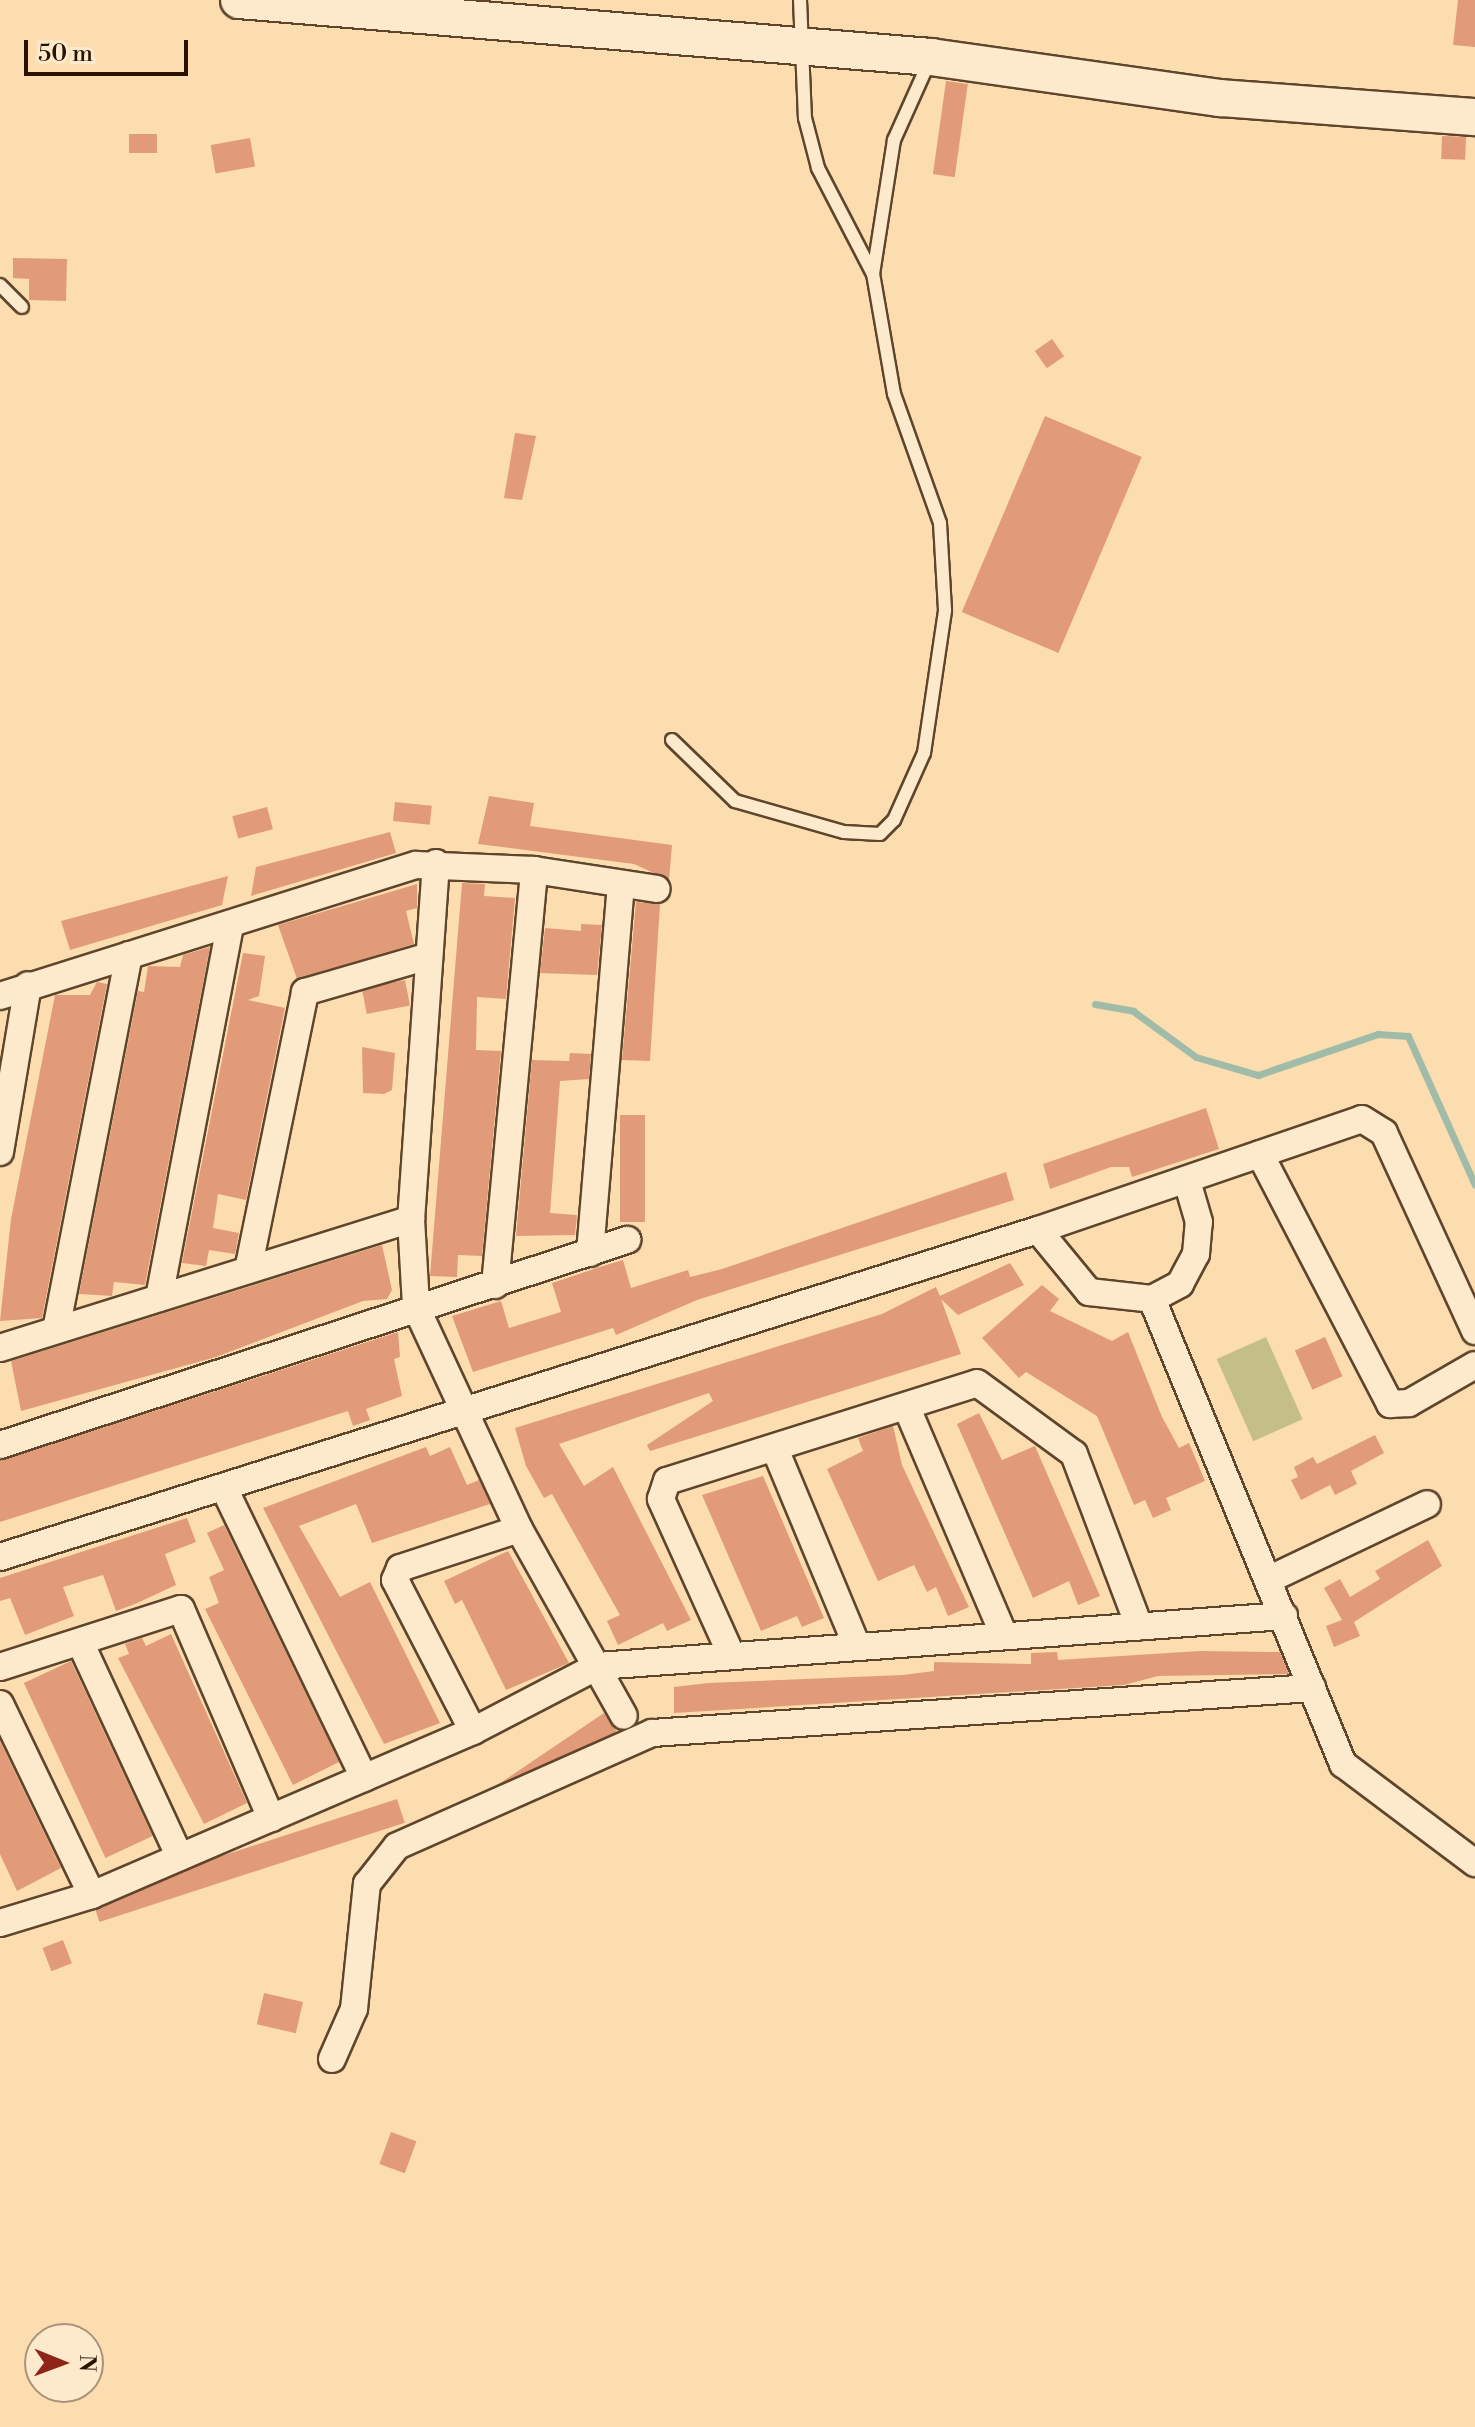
<!DOCTYPE html>
<style>
body{margin:0}
#map{position:relative;width:1475px;height:2427px;overflow:hidden;background:#fcddb0;font-family:"Libre Bodoni",serif}
div>[style]{position:absolute}
.green>*{inset:0;background:#c4bf88;transform-origin:0 0}
.stream>*{height:7px;margin:-3.5px;padding:0 3.5px;transform-origin:3.5px;border-radius:3.5px;background:#a0bca8}
.building>*{inset:0;background:#e29b78;transform-origin:0 0}
.roads{filter:drop-shadow(2px 0 #5e452c) drop-shadow(-2px 0 #5e452c) drop-shadow(0 2px #5e452c) drop-shadow(0 -2px #5e452c)}
.lane>*{height:12px;margin:-6px;padding:0 6px;transform-origin:6px;border-radius:6px;background:#fde9cc}
.street>*{height:26px;margin:-13px;padding:0 13px;transform-origin:13px;border-radius:13px;background:#fde9cc}
.secondary>*{height:36px;margin:-18px;padding:0 18px;transform-origin:18px;border-radius:18px;background:#fde9cc}
span{translate:-50% -50%;white-space:nowrap;text-align:center;line-height:1.15;-webkit-text-stroke:6px #fde9cc;paint-order:stroke}
.north{position:absolute;left:24px;top:2323px;width:80px;height:80px;box-sizing:border-box;background:#fde9cc;border:2px solid #a9937a;border-radius:50%;rotate:91deg;font-size:22px;font-weight:700;line-height:32px;text-align:center;color:#2a1200}
.north::after{content:'';display:block;margin:auto;width:28px;height:36px;background:#8f2418;clip-path:polygon(50% 0,100% 100%,50% 72%,0 100%)}
.scale{position:absolute;left:24px;top:40px;width:164px;height:36px;box-sizing:border-box;border:4px solid #2a1200;border-top:0;padding-left:10px;font-size:24px;line-height:28px;white-space:nowrap;color:#2a1200;-webkit-text-stroke:6px #fde9cc;paint-order:stroke}
</style>
<div id="map">
<div class="green">
<div style="left:1266px;top:1337px;width:90px;height:54px;rotate:66deg"></div>
</div>
<div class="stream">
<div style="left:1095px;top:1004px;width:39px;rotate:10deg"></div>
<div style="left:1133px;top:1011px;width:78px;rotate:36.1deg"></div>
<div style="left:1196px;top:1057px;width:65px;rotate:16.2deg"></div>
<div style="left:1258px;top:1075px;width:127px;rotate:-18.9deg"></div>
<div style="left:1378px;top:1034px;width:30px;rotate:4deg"></div>
<div style="left:1408px;top:1036px;width:163px;rotate:65.8deg"></div>
</div>
<div class="building">
<div style="clip-path:polygon(1458px 0,1475px 0,1475px 47px,1453px 45px)"></div>
<div style="left:946px;top:81px;width:22px;height:94px;rotate:8deg"></div>
<div style="left:129px;top:134px;width:28px;height:19px"></div>
<div style="left:1442px;top:136px;width:24px;height:23px;rotate:2deg"></div>
<div style="left:250px;top:138px;width:29px;height:40px;rotate:80deg"></div>
<div style="clip-path:polygon(13px 258px,67px 259px,66px 301px,29px 300px,29px 279px,13px 278px)"></div>
<div style="left:1052px;top:339px;width:21px;height:21px;rotate:55deg"></div>
<div style="left:1045px;top:416px;width:105px;height:213px;rotate:23deg"></div>
<div style="clip-path:polygon(515px 433px,536px 436px,522px 500px,504px 498px)"></div>
<div style="clip-path:polygon(489px 796px,534px 803px,530px 826px,672px 845px,669px 880px,634px 864px,478px 844px)"></div>
<div style="left:395px;top:802px;width:37px;height:19px;rotate:6deg"></div>
<div style="left:267px;top:807px;width:23px;height:36px;rotate:75deg"></div>
<div style="clip-path:polygon(390px 832px,396px 853px,251px 896px,256px 867px)"></div>
<div style="clip-path:polygon(228px 876px,222px 905px,70px 950px,61px 921px)"></div>
<div style="clip-path:polygon(462px 883px,485px 884px,484px 896px,515px 898px,506px 999px,477px 997px,476px 1050px,501px 1051px,482px 1256px,458px 1255px,457px 1277px,430px 1276px)"></div>
<div style="clip-path:polygon(417px 884px,417px 908px,406px 911px,414px 944px,297px 979px,278px 925px)"></div>
<div style="clip-path:polygon(636px 902px,660px 904px,650px 1061px,622px 1060px)"></div>
<div style="clip-path:polygon(581px 924px,602px 925px,597px 975px,540px 973px,545px 928px,581px 931px)"></div>
<div style="clip-path:polygon(210px 947px,145px 1285px,114px 1282px,112px 1296px,79px 1294px,138px 991px,144px 992px,148px 966px,180px 967px,183px 955px)"></div>
<div style="clip-path:polygon(243px 953px,265px 956px,259px 996px,248px 1000px,285px 1008px,246px 1200px,218px 1194px,213px 1228px,239px 1233px,235px 1254px,209px 1250px,206px 1266px,182px 1263px)"></div>
<div style="left:405px;top:980px;width:26px;height:44px;rotate:79deg"></div>
<div style="clip-path:polygon(97px 982px,107px 984px,42px 1318px,0 1321px,11px 1219px,55px 995px,90px 995px)"></div>
<div style="clip-path:polygon(362px 1047px,395px 1053px,392px 1090px,384px 1094px,363px 1093px)"></div>
<div style="clip-path:polygon(570px 1053px,591px 1054px,589px 1079px,560px 1081px,550px 1213px,577px 1215px,575px 1235px,516px 1236px,532px 1060px,569px 1061px)"></div>
<div style="clip-path:polygon(1206px 1108px,1219px 1149px,1132px 1177px,1129px 1167px,1111px 1167px,1050px 1189px,1043px 1164px)"></div>
<div style="left:620px;top:1115px;width:25px;height:107px"></div>
<div style="clip-path:polygon(1006px 1172px,1014px 1200px,697px 1300px,616px 1335px,613px 1328px,473px 1372px,452px 1316px,501px 1301px,509px 1328px,561px 1312px,552px 1283px,603px 1266px,623px 1260px,631px 1288px,688px 1270px,690px 1277px,722px 1269px)"></div>
<div style="clip-path:polygon(382px 1245px,392px 1290px,387px 1299px,363px 1301px,216px 1357px,21px 1411px,11px 1361px)"></div>
<div style="clip-path:polygon(1010px 1263px,1024px 1285px,958px 1315px,941px 1299px,961px 1354px,650px 1451px,647px 1445px,713px 1401px,709px 1393px,559px 1444px,584px 1486px,613px 1467px,691px 1620px,667px 1631px,663px 1623px,618px 1645px,607px 1621px,620px 1615px,552px 1494px,544px 1498px,526px 1466px,515px 1428px,882px 1314px,936px 1287px,940px 1296px)"></div>
<div style="clip-path:polygon(1042px 1285px,1059px 1299px,1050px 1311px,1112px 1341px,1128px 1332px,1162px 1417px,1179px 1448px,1189px 1443px,1205px 1481px,1166px 1498px,1171px 1510px,1153px 1518px,1145px 1500px,1134px 1505px,1097px 1416px,1026px 1372px,1019px 1378px,982px 1338px)"></div>
<div style="clip-path:polygon(398px 1332px,400px 1357px,394px 1359px,402px 1396px,366px 1409px,370px 1420px,353px 1426px,348px 1411px,0 1522px,0 1461px)"></div>
<div style="left:1325px;top:1337px;width:43px;height:33px;rotate:66deg"></div>
<div style="clip-path:polygon(979px 1413px,1002px 1460px,1035px 1446px,1100px 1596px,1078px 1605px,1069px 1581px,1033px 1598px,957px 1424px)"></div>
<div style="clip-path:polygon(893px 1426px,902px 1465px,969px 1607px,948px 1616px,936px 1587px,927px 1592px,914px 1565px,878px 1581px,827px 1469px,863px 1451px,858px 1438px)"></div>
<div style="clip-path:polygon(1375px 1435px,1384px 1453px,1351px 1471px,1357px 1484px,1335px 1495px,1330px 1485px,1301px 1500px,1291px 1480px,1298px 1477px,1294px 1467px,1313px 1457px,1317px 1464px)"></div>
<div style="clip-path:polygon(426px 1447px,430px 1456px,450px 1447px,467px 1485px,479px 1480px,490px 1504px,372px 1543px,356px 1504px,299px 1526px,340px 1597px,370px 1582px,440px 1723px,384px 1744px,263px 1508px)"></div>
<div style="clip-path:polygon(763px 1476px,824px 1618px,802px 1627px,797px 1616px,761px 1631px,702px 1495px)"></div>
<div style="clip-path:polygon(187px 1518px,196px 1542px,165px 1554px,176px 1585px,135px 1604px,116px 1611px,103px 1575px,63px 1587px,74px 1616px,25px 1635px,10px 1598px,0 1601px,0 1578px)"></div>
<div style="clip-path:polygon(224px 1525px,339px 1762px,293px 1785px,205px 1609px,219px 1603px,209px 1577px,224px 1570px,207px 1533px)"></div>
<div style="clip-path:polygon(1428px 1540px,1442px 1566px,1354px 1622px,1360px 1636px,1334px 1647px,1326px 1626px,1342px 1620px,1324px 1588px,1340px 1579px,1350px 1597px,1380px 1579px,1375px 1571px)"></div>
<div style="clip-path:polygon(508px 1551px,569px 1663px,506px 1690px,462px 1600px,455px 1604px,444px 1581px)"></div>
<div style="clip-path:polygon(171px 1634px,247px 1803px,204px 1824px,118px 1658px,129px 1654px,125px 1644px,142px 1638px,146px 1646px)"></div>
<div style="clip-path:polygon(1200px 1651px,1280px 1652px,1289px 1674px,1158px 1676px,1124px 1685px,674px 1713px,674px 1687px,708px 1683px,903px 1675px,934px 1671px,934px 1662px,1031px 1664px,1031px 1653px,1057px 1652px,1058px 1660px)"></div>
<div style="left:71px;top:1661px;width:193px;height:52px;rotate:65deg"></div>
<div style="left:604px;top:1713px;width:22px;height:183px;rotate:56deg"></div>
<div style="clip-path:polygon(0 1741px,61px 1868px,17px 1891px,0 1854px)"></div>
<div style="left:397px;top:1799px;width:25px;height:321px;rotate:72deg"></div>
<div style="left:63px;top:1940px;width:25px;height:22px;rotate:69deg"></div>
<div style="left:264px;top:1993px;width:40px;height:32px;rotate:13deg"></div>
<div style="left:391px;top:2132px;width:27px;height:34px;rotate:20deg"></div>
</div>
<div class="roads">
<div class="lane">
<div style="left:800px;top:0;width:118px;rotate:87.6deg"></div>
<div style="left:805px;top:118px;width:52px;rotate:75.4deg"></div>
<div style="left:818px;top:168px;width:119px;rotate:62.6deg"></div>
<div style="left:0;top:285px;width:31px;rotate:45deg"></div>
<div style="left:672px;top:740px;width:88px;rotate:44.1deg"></div>
<div style="left:735px;top:801px;width:113px;rotate:15.9deg"></div>
<div style="left:844px;top:832px;width:36px;rotate:3deg"></div>
<div style="left:880px;top:834px;width:20px;rotate:-45deg"></div>
<div style="left:894px;top:820px;width:73px;rotate:-65.9deg"></div>
<div style="left:924px;top:753px;width:145px;rotate:-81.6deg"></div>
<div style="left:945px;top:610px;width:87px;rotate:-93.3deg"></div>
<div style="left:940px;top:523px;width:137px;rotate:-109.6deg"></div>
<div style="left:894px;top:394px;width:122px;rotate:-99.9deg"></div>
<div style="left:873px;top:274px;width:136px;rotate:-81.1deg"></div>
<div style="left:894px;top:140px;width:88px;rotate:-65.8deg"></div>
</div>
<div class="street">
<div style="left:436px;top:863px;width:357px;rotate:94deg"></div>
<div style="left:411px;top:1219px;width:88px;rotate:86.7deg"></div>
<div style="left:416px;top:1307px;width:245px;rotate:65.1deg"></div>
<div style="left:519px;top:1529px;width:214px;rotate:60.7deg"></div>
<div style="left:0;top:996px;width:436px;rotate:-17.5deg"></div>
<div style="left:416px;top:865px;width:118px;rotate:2.4deg"></div>
<div style="left:534px;top:870px;width:124px;rotate:8.8deg"></div>
<div style="left:0;top:1152px;width:169px;rotate:-80.5deg"></div>
<div style="left:1260px;top:1154px;width:282px;rotate:62.5deg"></div>
<div style="left:1390px;top:1404px;width:19px;rotate:-3deg"></div>
<div style="left:1409px;top:1403px;width:76px;rotate:-29.9deg"></div>
<div style="left:1038px;top:1230px;width:80px;rotate:50.6deg"></div>
<div style="left:1089px;top:1292px;width:63px;rotate:6.3deg"></div>
<div style="left:1152px;top:1299px;width:32px;rotate:-28deg"></div>
<div style="left:1180px;top:1284px;width:34px;rotate:-62deg"></div>
<div style="left:1196px;top:1254px;width:32px;rotate:-85deg"></div>
<div style="left:1199px;top:1222px;width:43px;rotate:-106.3deg"></div>
<div style="left:590px;top:1253px;width:369px;rotate:-85.2deg"></div>
<div style="left:248px;top:1270px;width:284px;rotate:-78.4deg"></div>
<div style="left:305px;top:992px;width:129px;rotate:-16.2deg"></div>
<div style="left:495px;top:1285px;width:417px;rotate:-84.6deg"></div>
<div style="left:159px;top:1298px;width:380px;rotate:-79.2deg"></div>
<div style="left:1152px;top:1299px;width:503px;rotate:67.67deg"></div>
<div style="left:1343px;top:1764px;width:165px;rotate:36.9deg"></div>
<div style="left:56px;top:1330px;width:382px;rotate:-79deg"></div>
<div style="left:0;top:1348px;width:431px;rotate:-17.4deg"></div>
<div style="left:907px;top:1408px;width:247px;rotate:66.9deg"></div>
<div style="left:0;top:1445px;width:660px;rotate:-18.11deg"></div>
<div style="left:775px;top:1449px;width:213px;rotate:67.4deg"></div>
<div style="left:224px;top:1488px;width:322px;rotate:64.2deg"></div>
<div style="left:0;top:1557px;width:1088px;rotate:-17.49deg"></div>
<div style="left:1038px;top:1230px;width:342px;rotate:-18.9deg"></div>
<div style="left:1362px;top:1119px;width:26px;rotate:32deg"></div>
<div style="left:1384px;top:1133px;width:218px;rotate:65.3deg"></div>
<div style="left:1268px;top:1580px;width:176px;rotate:-25.5deg"></div>
<div style="left:80px;top:1642px;width:237px;rotate:65.1deg"></div>
<div style="left:730px;top:1652px;width:168px;rotate:-114.3deg"></div>
<div style="left:661px;top:1499px;width:19px;rotate:-72deg"></div>
<div style="left:667px;top:1481px;width:325px;rotate:-17.5deg"></div>
<div style="left:977px;top:1383px;width:120px;rotate:36.2deg"></div>
<div style="left:1074px;top:1454px;width:184px;rotate:69.3deg"></div>
<div style="left:0;top:1667px;width:190px;rotate:-17.8deg"></div>
<div style="left:181px;top:1609px;width:228px;rotate:66.7deg"></div>
<div style="left:0;top:1704px;width:212px;rotate:64.3deg"></div>
<div style="left:473px;top:1731px;width:170px;rotate:-117.3deg"></div>
<div style="left:395px;top:1580px;width:13px;rotate:-67deg"></div>
<div style="left:400px;top:1568px;width:125px;rotate:-18.1deg"></div>
<div style="left:0;top:1923px;width:96px;rotate:-16.9deg"></div>
<div style="left:92px;top:1895px;width:415px;rotate:-23.3deg"></div>
<div style="left:473px;top:1731px;width:141px;rotate:-27.5deg"></div>
<div style="left:598px;top:1666px;width:688px;rotate:-4.17deg"></div>
<div style="left:332px;top:2059px;width:55px;rotate:-66.3deg"></div>
<div style="left:354px;top:2009px;width:126px;rotate:-84.1deg"></div>
<div style="left:367px;top:1884px;width:48px;rotate:-51.7deg"></div>
<div style="left:397px;top:1846px;width:279px;rotate:-23.9deg"></div>
<div style="left:652px;top:1733px;width:662px;rotate:-3.9deg"></div>
</div>
<div class="secondary">
<div style="left:239px;top:0;width:694px;rotate:4.71deg"></div>
<div style="left:931px;top:57px;width:292px;rotate:8.1deg"></div>
<div style="left:1220px;top:98px;width:256px;rotate:4.3deg"></div>
</div>
</div>
<div class="north">N</div>
<div class="scale">50 m</div>
</div>
